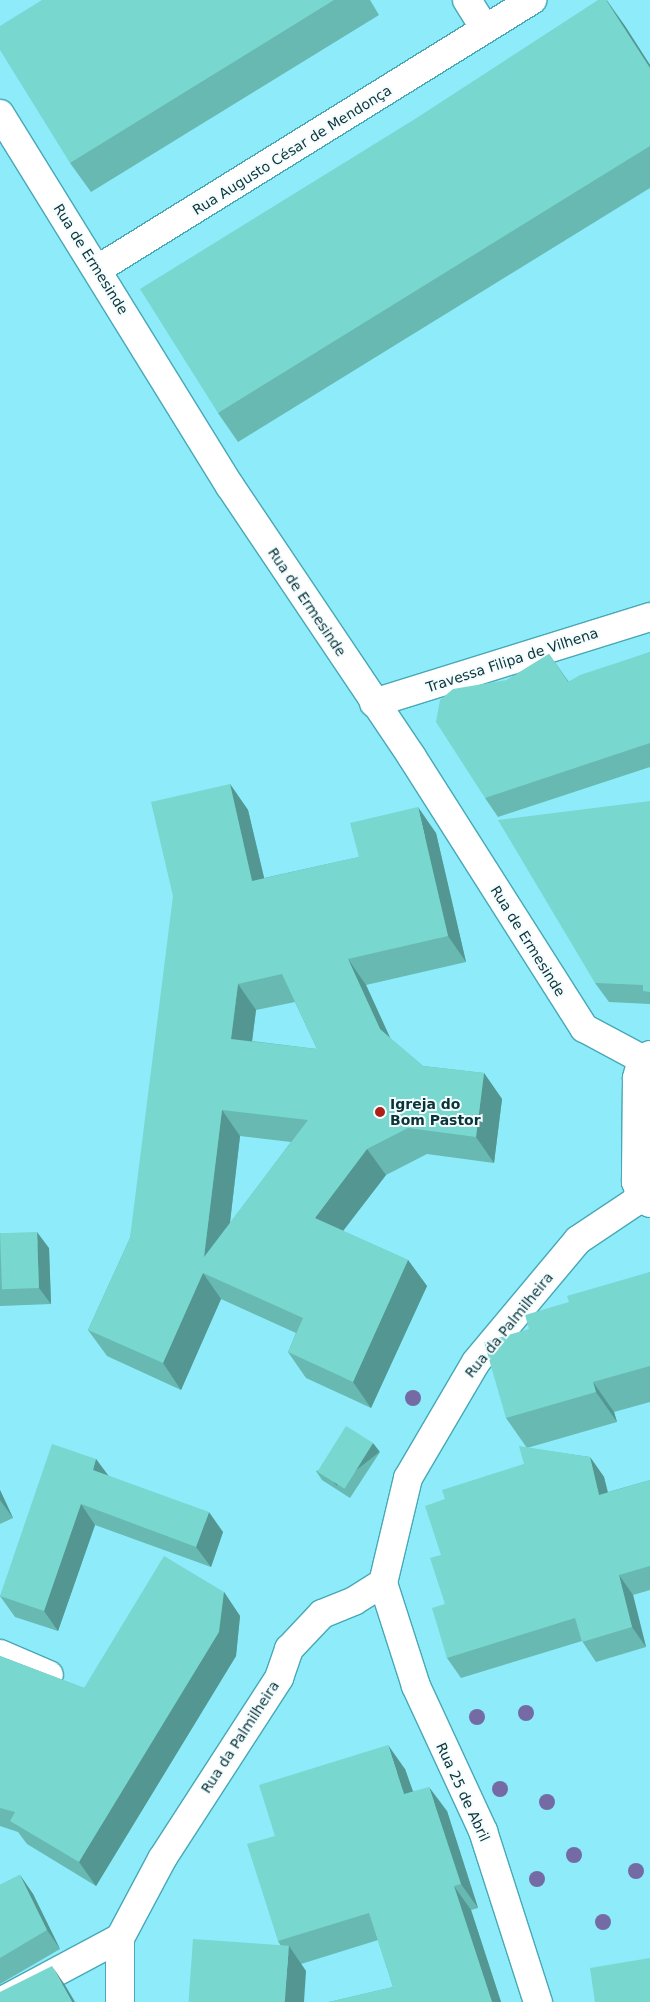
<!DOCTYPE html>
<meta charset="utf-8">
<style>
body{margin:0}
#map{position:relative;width:650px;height:2002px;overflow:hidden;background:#8debfa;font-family:"DejaVu Sans",sans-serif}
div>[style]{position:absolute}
.roads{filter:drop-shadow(1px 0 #48a8b6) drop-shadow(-1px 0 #48a8b6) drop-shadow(0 1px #48a8b6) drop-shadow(0 -1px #48a8b6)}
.minor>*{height:28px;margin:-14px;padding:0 14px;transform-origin:14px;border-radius:14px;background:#fff}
.trees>*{width:16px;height:16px;margin:-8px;border-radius:50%;background:#746ba5}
.wall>*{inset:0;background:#67b9b2}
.shaded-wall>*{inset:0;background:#549691;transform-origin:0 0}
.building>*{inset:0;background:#78d7cf;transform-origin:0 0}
.dots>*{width:14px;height:14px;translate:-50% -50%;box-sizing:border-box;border:2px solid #f4fcfe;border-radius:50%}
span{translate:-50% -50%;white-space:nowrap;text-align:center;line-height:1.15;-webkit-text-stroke:4px #f4fcfe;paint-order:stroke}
.street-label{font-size:14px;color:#093439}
.poi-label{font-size:14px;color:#093439;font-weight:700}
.left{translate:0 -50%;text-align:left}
</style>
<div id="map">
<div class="roads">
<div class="minor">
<div style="left:467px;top:0;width:34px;rotate:58deg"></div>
<div style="left:0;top:114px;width:437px;rotate:58.3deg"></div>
<div style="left:230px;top:486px;width:326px;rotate:56.1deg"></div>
<div style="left:412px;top:757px;width:321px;rotate:57.6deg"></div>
<div style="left:584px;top:1028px;width:68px;rotate:28.1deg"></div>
<div style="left:98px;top:269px;width:511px;rotate:-31.79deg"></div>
<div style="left:374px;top:703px;width:289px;rotate:-17.3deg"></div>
<div style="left:650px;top:1055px;width:12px;rotate:138deg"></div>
<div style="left:641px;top:1063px;width:16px;rotate:105deg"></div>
<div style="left:637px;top:1078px;width:104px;rotate:90.6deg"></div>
<div style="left:636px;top:1182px;width:17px;rotate:65deg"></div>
<div style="left:643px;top:1197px;width:9px;rotate:41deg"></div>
<div style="left:383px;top:1583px;width:108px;rotate:72.2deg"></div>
<div style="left:416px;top:1686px;width:160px;rotate:65.2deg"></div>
<div style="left:483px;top:1831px;width:180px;rotate:72.2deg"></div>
<div style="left:0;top:1654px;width:53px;rotate:23.2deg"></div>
<div style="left:120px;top:1938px;width:64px;rotate:90deg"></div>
<div style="left:0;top:2002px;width:136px;rotate:-28.1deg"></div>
<div style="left:120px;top:1938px;width:89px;rotate:-62deg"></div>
<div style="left:162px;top:1859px;width:216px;rotate:-57.1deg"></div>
<div style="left:279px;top:1678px;width:31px;rotate:-71deg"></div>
<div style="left:289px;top:1649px;width:48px;rotate:-46.7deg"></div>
<div style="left:322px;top:1614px;width:35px;rotate:-22deg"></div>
<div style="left:354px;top:1601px;width:34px;rotate:-32deg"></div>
<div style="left:383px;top:1583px;width:108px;rotate:-76.6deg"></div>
<div style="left:408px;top:1478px;width:134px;rotate:-59.6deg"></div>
<div style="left:476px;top:1362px;width:159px;rotate:-50.1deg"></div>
<div style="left:578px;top:1240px;width:69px;rotate:-33.7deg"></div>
<div style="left:635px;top:1202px;width:12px;rotate:-66deg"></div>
</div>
</div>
<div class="trees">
<div style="left:413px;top:1398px"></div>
<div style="left:526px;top:1713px"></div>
<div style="left:477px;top:1717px"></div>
<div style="left:500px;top:1789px"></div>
<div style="left:547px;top:1802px"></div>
<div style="left:574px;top:1855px"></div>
<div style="left:636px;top:1871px"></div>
<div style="left:537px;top:1879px"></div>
<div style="left:603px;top:1922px"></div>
</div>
<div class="wall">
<div style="clip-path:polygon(42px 0,370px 0,379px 15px,91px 192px,70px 163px)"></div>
<div style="clip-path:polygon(607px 0,625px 26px,650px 65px,650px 188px,238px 442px,218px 413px)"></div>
<div style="clip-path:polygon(650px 652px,650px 767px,498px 817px,485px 798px,507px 680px,549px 654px,569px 682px)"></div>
<div style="clip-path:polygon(evenodd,230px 784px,248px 810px,264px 878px,359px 857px,436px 833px,466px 962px,366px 985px,390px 1038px,423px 1066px,484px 1073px,502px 1099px,494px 1163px,427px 1154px,386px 1175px,343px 1231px,408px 1260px,427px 1286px,371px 1408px,306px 1378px,288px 1352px,296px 1333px,221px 1299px,181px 1390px,107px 1356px,88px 1330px,130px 1238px,230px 784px,295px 1002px,317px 1049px,252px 1041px,256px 1010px,295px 1002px,230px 784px,240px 1136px,291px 1142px,230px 1223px,240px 1136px)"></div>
<div style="clip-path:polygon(650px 801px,650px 1004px,609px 1002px,595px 983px)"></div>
<div style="clip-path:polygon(0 1233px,49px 1248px,51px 1304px,0 1306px)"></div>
<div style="clip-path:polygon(650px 1272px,650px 1402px,614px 1412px,617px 1422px,527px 1448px,590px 1457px,604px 1477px,608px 1492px,650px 1480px,650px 1590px,633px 1595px,646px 1647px,596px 1662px,582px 1641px,461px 1678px,447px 1658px,445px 1604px,441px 1555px,445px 1499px,524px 1464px,527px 1448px,506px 1418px,529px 1329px,569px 1302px)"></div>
<div style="clip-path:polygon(380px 1452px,350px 1498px,322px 1480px,316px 1471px)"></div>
<div style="clip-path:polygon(96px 1459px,107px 1475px,223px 1532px,211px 1567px,95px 1525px,58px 1631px,15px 1617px,0 1596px)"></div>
<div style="clip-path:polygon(0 1490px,13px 1518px,0 1524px)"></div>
<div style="clip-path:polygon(224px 1592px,240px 1616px,236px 1656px,96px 1886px,27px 1844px,18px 1832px,0 1826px,0 1656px,84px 1688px)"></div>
<div style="clip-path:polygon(405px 1769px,413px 1791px,447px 1811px,478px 1908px,471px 1910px,501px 2002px,329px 2002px,393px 1987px,378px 1940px,301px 1964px,306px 1971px,281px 1946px,278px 1941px,275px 1836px)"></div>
<div style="clip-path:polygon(20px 1875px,33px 1894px,60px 1949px,0 1984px,0 1885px)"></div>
</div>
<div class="shaded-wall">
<div style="clip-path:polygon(606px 0,625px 26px,650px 65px,650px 68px)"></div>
<div style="clip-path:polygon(230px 784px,248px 810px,271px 907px,252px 881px)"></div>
<div style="clip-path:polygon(418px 807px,436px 833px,466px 962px,448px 936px)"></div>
<div style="clip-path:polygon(348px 959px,366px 985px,398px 1055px,380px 1029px)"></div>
<div style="clip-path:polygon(238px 984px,256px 1010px,249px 1065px,231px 1039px)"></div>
<div style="clip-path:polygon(484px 1073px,502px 1099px,494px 1163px,476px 1137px)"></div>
<div style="clip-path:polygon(222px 1110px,240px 1136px,223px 1282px,204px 1257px)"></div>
<div style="clip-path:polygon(367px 1149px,386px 1175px,333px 1244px,315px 1218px)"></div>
<div style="clip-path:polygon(37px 1232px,49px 1248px,51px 1304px,39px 1288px)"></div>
<div style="clip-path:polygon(408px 1260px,427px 1286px,371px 1408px,353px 1382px)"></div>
<div style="clip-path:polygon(203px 1273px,221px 1299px,181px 1390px,163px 1363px)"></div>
<div style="clip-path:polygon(593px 1382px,614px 1412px,617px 1422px,596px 1392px)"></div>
<div style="left:373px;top:1443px;width:11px;height:55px;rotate:52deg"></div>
<div style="clip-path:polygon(590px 1457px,604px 1477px,613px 1515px,599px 1495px)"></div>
<div style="clip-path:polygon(96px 1459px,111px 1479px,93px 1470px)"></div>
<div style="clip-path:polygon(0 1490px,13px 1518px,0 1500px)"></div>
<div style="clip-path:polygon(81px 1504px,95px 1525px,58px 1631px,44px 1611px)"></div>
<div style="clip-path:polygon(209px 1512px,223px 1532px,211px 1567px,196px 1547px)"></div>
<div style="clip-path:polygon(619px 1575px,633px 1595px,646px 1647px,632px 1627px)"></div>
<div style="clip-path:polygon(224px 1592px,240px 1616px,236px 1656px,96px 1886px,79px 1862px)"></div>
<div style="clip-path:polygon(388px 1745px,405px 1769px,422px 1818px,404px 1794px)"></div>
<div style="clip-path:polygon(429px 1787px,447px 1811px,478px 1908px,461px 1884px)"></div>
<div style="clip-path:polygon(20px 1875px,33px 1894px,60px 1949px,47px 1930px)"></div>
<div style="clip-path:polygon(454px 1886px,471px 1910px,501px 2002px,492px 2002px)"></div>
<div style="clip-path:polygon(289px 1946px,306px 1971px,304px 2002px,284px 2002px)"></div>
<div style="clip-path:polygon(52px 1966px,65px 1985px,75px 2002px,72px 2002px)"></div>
</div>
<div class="building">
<div style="clip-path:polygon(42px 0,334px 0,70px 163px,0 50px,0 26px)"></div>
<div style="clip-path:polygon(598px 0,606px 0,650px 68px,650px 146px,218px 413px,140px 289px,415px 119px)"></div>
<div style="clip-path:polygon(650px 652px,650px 743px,485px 798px,436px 722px,440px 700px,453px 689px,507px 680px,549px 654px,568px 682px,580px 675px)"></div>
<div style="clip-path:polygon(evenodd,230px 784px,252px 881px,359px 857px,350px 823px,418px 807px,448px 936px,348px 959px,380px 1029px,423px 1066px,484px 1073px,476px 1137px,408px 1128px,367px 1149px,315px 1218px,408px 1260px,353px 1382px,288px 1352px,303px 1318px,203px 1273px,163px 1363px,88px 1330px,130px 1238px,173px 896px,151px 802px,230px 784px,282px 974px,317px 1049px,231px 1039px,238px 984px,282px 974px,230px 784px,222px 1110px,308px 1120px,204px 1257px,222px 1110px)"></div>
<div style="clip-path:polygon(650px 801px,650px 992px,643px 991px,643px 985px,595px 983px,498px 820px)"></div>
<div style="left:37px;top:1232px;width:56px;height:37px;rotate:88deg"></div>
<div style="clip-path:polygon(650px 1272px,650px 1366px,593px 1382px,596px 1392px,506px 1418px,484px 1342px,529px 1329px,525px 1315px,569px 1302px,567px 1296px)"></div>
<div style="left:346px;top:1426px;width:32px;height:54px;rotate:32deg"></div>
<div style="clip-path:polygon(52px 1444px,96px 1459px,93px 1470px,209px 1512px,196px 1547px,81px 1504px,44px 1611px,0 1596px)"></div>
<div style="clip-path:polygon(519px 1446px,590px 1457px,599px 1495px,650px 1480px,650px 1566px,619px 1575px,632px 1627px,582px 1642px,575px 1618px,447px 1658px,432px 1608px,445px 1604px,430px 1558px,441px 1555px,425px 1506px,445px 1499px,442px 1490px,524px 1464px)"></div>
<div style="clip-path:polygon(164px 1556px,224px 1592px,219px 1632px,79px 1862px,10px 1821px,15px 1812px,0 1808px,0 1656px,84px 1688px)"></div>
<div style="clip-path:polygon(388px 1745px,404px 1794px,429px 1787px,461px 1884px,454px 1886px,492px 2002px,329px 2002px,393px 1987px,369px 1913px,278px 1941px,247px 1844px,275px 1836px,259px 1785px)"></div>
<div style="clip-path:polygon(20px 1875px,47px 1930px,0 1958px,0 1885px)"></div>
<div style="left:193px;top:1939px;width:96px;height:63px;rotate:4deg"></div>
<div style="clip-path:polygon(650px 1958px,650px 2002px,595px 2002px,590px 1968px)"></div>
<div style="clip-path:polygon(52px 1966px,72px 2002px,0 2002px,0 1992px)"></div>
</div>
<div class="dots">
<div style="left:380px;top:1112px;background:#ae1e18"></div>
</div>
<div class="street-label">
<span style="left:292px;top:150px;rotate:-32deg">Rua Augusto César de Mendonça</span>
<span style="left:91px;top:259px;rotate:58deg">Rua de Ermesinde</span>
<span style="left:307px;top:602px;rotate:56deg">Rua de Ermesinde</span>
<span style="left:512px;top:660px;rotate:-18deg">Travessa Filipa de Vilhena</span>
<span style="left:528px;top:941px;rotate:58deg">Rua de Ermesinde</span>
<span style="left:509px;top:1325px;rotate:-51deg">Rua da Palmilheira</span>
<span style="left:240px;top:1737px;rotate:-57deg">Rua da Palmilheira</span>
<span style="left:463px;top:1792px;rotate:65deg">Rua 25 de Abril</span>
</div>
<div class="poi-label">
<span class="left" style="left:390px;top:1112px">Igreja do<br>Bom Pastor</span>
</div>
</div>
